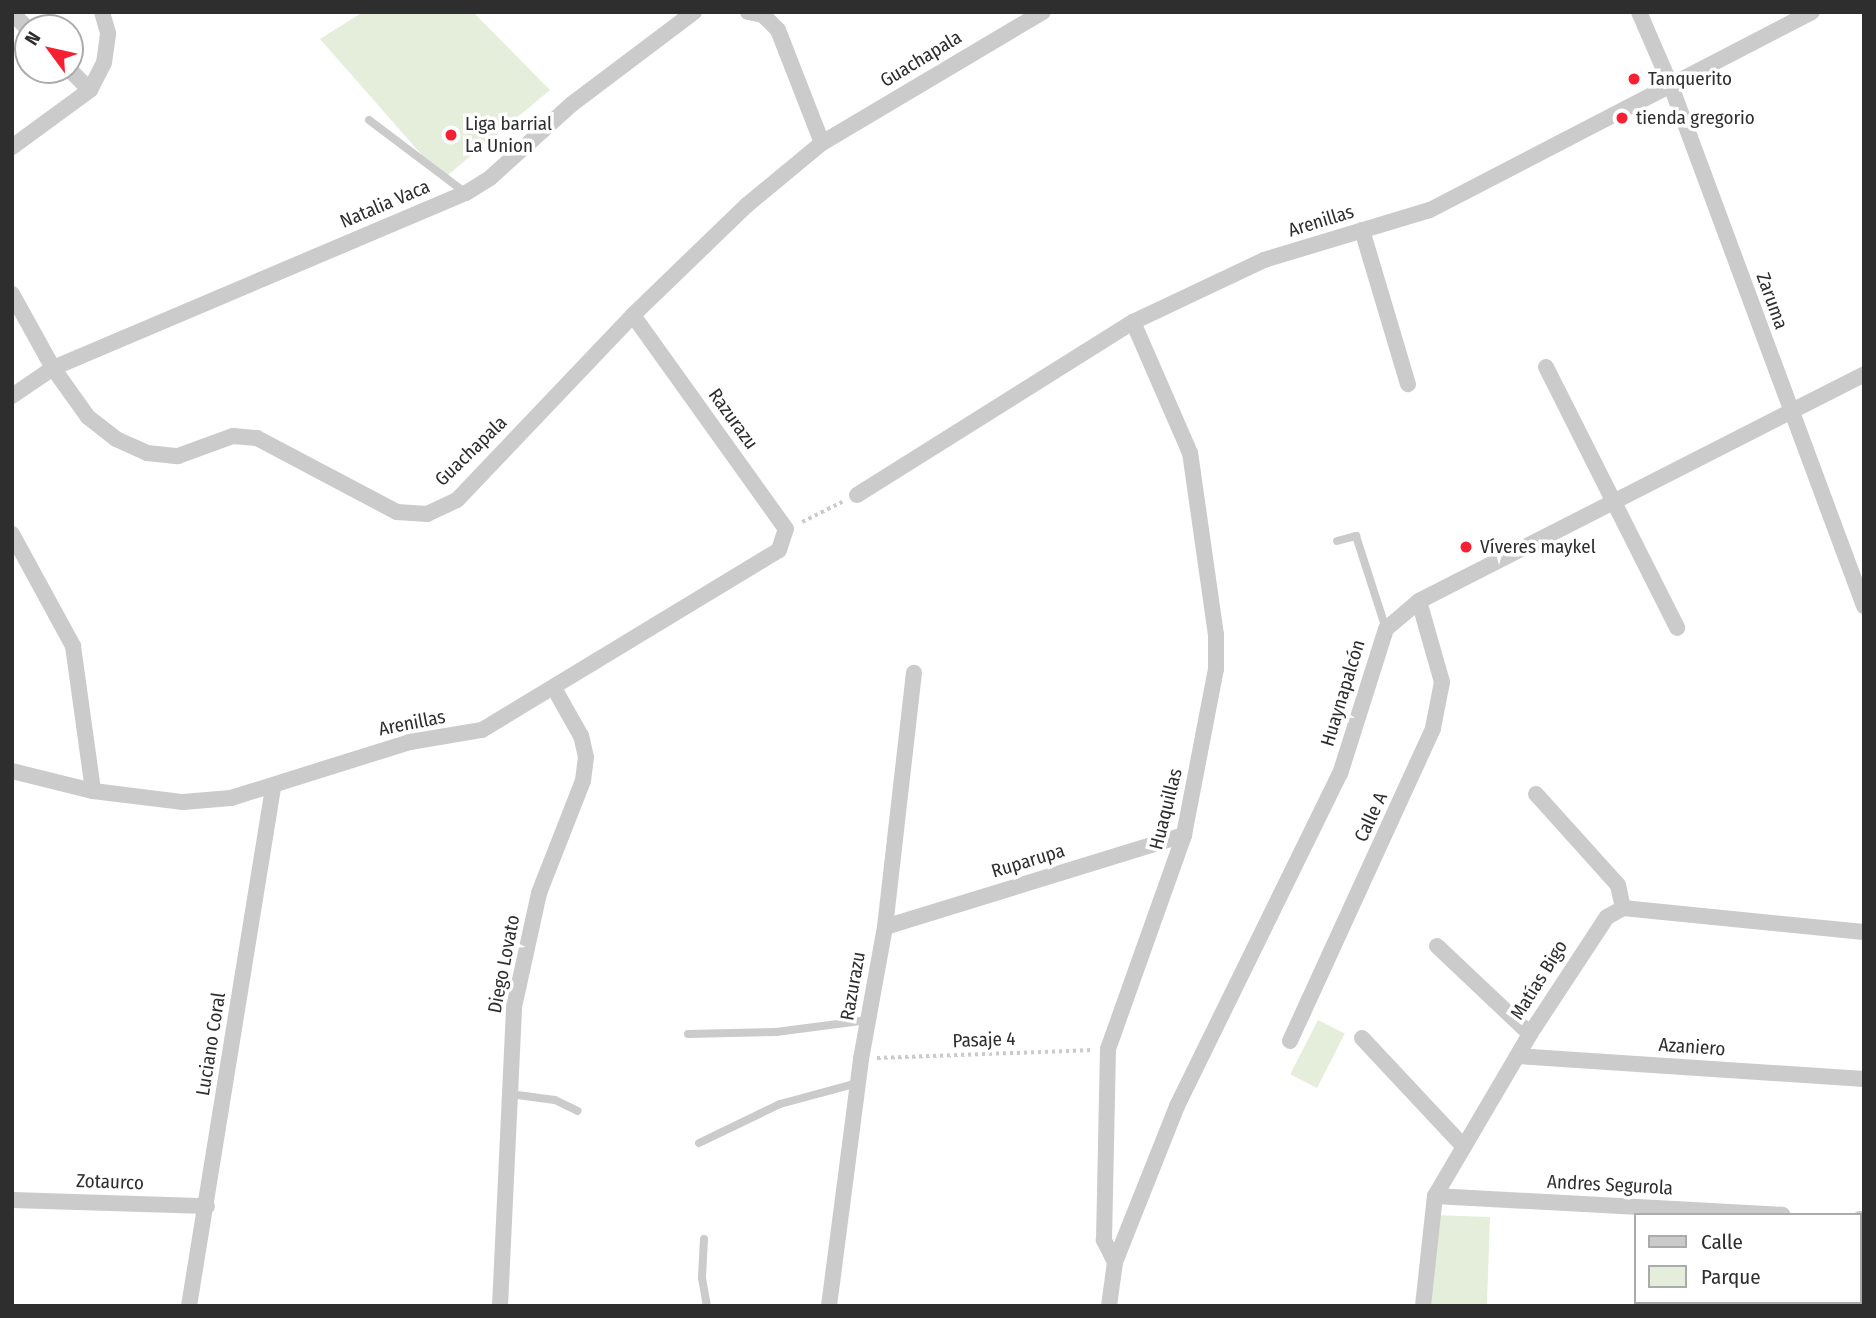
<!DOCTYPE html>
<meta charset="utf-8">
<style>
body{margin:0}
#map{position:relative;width:1876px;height:1318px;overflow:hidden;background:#fff;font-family:"Fira Sans Condensed",sans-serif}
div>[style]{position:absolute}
.green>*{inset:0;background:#e5eddb;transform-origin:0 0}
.path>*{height:3.5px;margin-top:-1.75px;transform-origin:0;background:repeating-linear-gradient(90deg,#cbcbcb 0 3.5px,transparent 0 7px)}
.service>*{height:8px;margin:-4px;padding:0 4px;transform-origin:4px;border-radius:4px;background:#cbcbcb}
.minor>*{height:16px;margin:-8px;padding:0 8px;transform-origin:8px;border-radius:8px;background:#cbcbcb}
.dots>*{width:19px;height:19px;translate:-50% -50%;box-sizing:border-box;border:4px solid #fff;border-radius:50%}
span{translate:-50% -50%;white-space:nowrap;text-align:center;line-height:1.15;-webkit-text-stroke:7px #fff;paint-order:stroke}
.street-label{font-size:19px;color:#2e2e2e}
.poi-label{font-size:19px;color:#2e2e2e}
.left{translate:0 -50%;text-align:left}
.frame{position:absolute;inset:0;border:14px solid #2e2e2e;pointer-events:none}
.legend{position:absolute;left:1634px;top:1213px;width:228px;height:91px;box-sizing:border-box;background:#fff;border:2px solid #ababab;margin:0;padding:9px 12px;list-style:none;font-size:21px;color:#2e2e2e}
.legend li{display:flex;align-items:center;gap:14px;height:35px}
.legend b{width:35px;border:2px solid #ababab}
.north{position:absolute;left:14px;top:14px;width:70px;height:70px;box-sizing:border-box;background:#fff;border:2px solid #ababab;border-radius:50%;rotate:303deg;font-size:19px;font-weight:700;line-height:28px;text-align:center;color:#2e2e2e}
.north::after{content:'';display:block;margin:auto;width:24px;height:32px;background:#f62032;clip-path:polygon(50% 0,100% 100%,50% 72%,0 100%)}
</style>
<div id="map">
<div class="green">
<div style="clip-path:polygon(363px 12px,473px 12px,550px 90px,443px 179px,320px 39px)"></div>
<div style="left:1318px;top:1020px;width:30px;height:61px;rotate:27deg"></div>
<div style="left:1433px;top:1215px;width:57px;height:92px;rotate:2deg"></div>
</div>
<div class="path">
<div style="left:802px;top:522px;width:45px;rotate:-26.6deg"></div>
<div style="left:877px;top:1058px;width:216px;rotate:-2.1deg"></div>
</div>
<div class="service">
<div style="left:369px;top:120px;width:121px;rotate:37deg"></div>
<div style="left:1337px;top:541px;width:20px;rotate:-15deg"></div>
<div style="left:1356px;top:536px;width:98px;rotate:72.1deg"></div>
<div style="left:688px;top:1034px;width:88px;rotate:-1.3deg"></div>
<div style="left:776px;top:1032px;width:93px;rotate:-7.4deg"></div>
<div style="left:510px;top:1094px;width:45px;rotate:7.6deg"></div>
<div style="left:555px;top:1100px;width:25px;rotate:26deg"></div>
<div style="left:699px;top:1143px;width:90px;rotate:-25.7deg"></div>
<div style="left:780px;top:1104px;width:81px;rotate:-15.1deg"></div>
<div style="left:704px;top:1239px;width:39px;rotate:93deg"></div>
<div style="left:702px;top:1278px;width:28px;rotate:80deg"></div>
</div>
<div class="minor">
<div style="left:748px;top:12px;width:15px;rotate:11deg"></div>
<div style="left:763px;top:15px;width:21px;rotate:45deg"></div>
<div style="left:778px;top:30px;width:121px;rotate:68.7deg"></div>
<div style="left:822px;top:143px;width:257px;rotate:-30.7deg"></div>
<div style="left:1639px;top:12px;width:81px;rotate:66.6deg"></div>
<div style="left:1671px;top:86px;width:555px;rotate:69.64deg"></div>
<div style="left:12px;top:13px;width:23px;rotate:45deg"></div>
<div style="left:70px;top:70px;width:28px;rotate:45deg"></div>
<div style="left:12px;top:147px;width:97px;rotate:-36.2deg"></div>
<div style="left:90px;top:90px;width:30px;rotate:-63deg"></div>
<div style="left:104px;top:63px;width:30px;rotate:-82deg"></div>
<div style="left:108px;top:33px;width:22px;rotate:-106deg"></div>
<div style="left:1362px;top:230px;width:161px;rotate:73.4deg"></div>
<div style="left:12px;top:294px;width:85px;rotate:61deg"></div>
<div style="left:53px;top:368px;width:60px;rotate:54.5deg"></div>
<div style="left:88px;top:417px;width:36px;rotate:38deg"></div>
<div style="left:116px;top:439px;width:34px;rotate:24deg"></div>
<div style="left:147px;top:453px;width:31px;rotate:6deg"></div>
<div style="left:178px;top:456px;width:59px;rotate:-20deg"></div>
<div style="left:233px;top:436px;width:24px;rotate:5deg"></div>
<div style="left:257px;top:438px;width:158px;rotate:27.9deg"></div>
<div style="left:397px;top:512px;width:30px;rotate:4deg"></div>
<div style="left:427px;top:514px;width:33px;rotate:-25deg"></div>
<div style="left:457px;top:500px;width:255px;rotate:-46.4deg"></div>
<div style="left:633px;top:315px;width:158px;rotate:-44deg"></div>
<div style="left:747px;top:205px;width:97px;rotate:-39.6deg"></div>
<div style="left:1546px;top:367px;width:292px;rotate:63.3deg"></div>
<div style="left:12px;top:396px;width:50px;rotate:-34.3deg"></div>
<div style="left:53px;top:368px;width:449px;rotate:-23deg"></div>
<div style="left:466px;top:193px;width:28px;rotate:-32deg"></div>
<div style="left:490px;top:178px;width:110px;rotate:-42.1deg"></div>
<div style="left:572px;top:104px;width:153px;rotate:-37deg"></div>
<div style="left:857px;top:495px;width:326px;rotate:-32.1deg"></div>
<div style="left:1133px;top:322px;width:145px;rotate:-25.3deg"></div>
<div style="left:1264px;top:260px;width:173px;rotate:-16.8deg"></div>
<div style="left:1430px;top:210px;width:430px;rotate:-27.4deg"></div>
<div style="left:12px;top:534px;width:128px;rotate:61.4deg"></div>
<div style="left:73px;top:646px;width:146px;rotate:82.1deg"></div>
<div style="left:12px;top:771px;width:83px;rotate:13.9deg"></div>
<div style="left:93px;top:791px;width:91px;rotate:7deg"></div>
<div style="left:183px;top:802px;width:48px;rotate:-4.8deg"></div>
<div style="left:231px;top:798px;width:188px;rotate:-17.4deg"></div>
<div style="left:410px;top:742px;width:73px;rotate:-9.5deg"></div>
<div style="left:482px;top:730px;width:347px;rotate:-31.2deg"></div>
<div style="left:779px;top:550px;width:22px;rotate:-72deg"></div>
<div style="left:786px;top:529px;width:263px;rotate:-125.6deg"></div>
<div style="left:1536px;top:794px;width:122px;rotate:48deg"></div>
<div style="left:1618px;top:885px;width:24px;rotate:78deg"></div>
<div style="left:885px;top:927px;width:313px;rotate:-17.1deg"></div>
<div style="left:1437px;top:946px;width:128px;rotate:43.4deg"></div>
<div style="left:1362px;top:1038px;width:149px;rotate:46.9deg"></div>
<div style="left:1290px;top:1041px;width:344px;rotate:-65.4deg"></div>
<div style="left:1433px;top:728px;width:47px;rotate:-78.9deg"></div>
<div style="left:1442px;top:682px;width:84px;rotate:-105.9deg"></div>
<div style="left:1518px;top:1056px;width:347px;rotate:3.8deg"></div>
<div style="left:1435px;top:1196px;width:348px;rotate:3.1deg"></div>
<div style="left:12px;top:1200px;width:195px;rotate:1.8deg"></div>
<div style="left:1860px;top:1219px;width:4px"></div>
<div style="left:1115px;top:1262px;width:168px;rotate:-68.3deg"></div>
<div style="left:1177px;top:1106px;width:370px;rotate:-63.9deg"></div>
<div style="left:1340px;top:774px;width:152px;rotate:-72.4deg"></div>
<div style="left:1386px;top:629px;width:43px;rotate:-40.3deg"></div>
<div style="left:1419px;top:601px;width:500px;rotate:-27deg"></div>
<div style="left:189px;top:1306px;width:525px;rotate:-80.79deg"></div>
<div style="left:500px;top:1306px;width:299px;rotate:-87.3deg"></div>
<div style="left:514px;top:1007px;width:117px;rotate:-77.6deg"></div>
<div style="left:539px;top:893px;width:120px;rotate:-68.6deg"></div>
<div style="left:583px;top:781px;width:24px;rotate:-83deg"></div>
<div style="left:586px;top:757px;width:22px;rotate:-103deg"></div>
<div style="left:581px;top:736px;width:55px;rotate:-119.4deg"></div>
<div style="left:829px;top:1306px;width:249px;rotate:-82.6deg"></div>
<div style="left:861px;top:1059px;width:134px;rotate:-79.7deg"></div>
<div style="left:885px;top:927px;width:256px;rotate:-83.5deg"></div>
<div style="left:1109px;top:1306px;width:44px;rotate:-82.2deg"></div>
<div style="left:1115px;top:1262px;width:25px;rotate:-117deg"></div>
<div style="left:1104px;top:1240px;width:191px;rotate:-88.8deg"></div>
<div style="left:1108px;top:1049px;width:227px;rotate:-70.4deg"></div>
<div style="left:1184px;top:835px;width:169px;rotate:-79.1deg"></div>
<div style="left:1216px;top:669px;width:34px;rotate:-90deg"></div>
<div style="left:1216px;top:635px;width:184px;rotate:-98.1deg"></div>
<div style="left:1190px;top:453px;width:143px;rotate:-113.5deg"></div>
<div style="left:1423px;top:1306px;width:111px;rotate:-83.8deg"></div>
<div style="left:1435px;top:1196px;width:188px;rotate:-59.6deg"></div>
<div style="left:1530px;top:1034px;width:140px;rotate:-56.7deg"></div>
<div style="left:1607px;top:917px;width:18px;rotate:-29deg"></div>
<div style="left:1623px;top:908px;width:242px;rotate:5.7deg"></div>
</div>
<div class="dots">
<div style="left:1634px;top:79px;background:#f62032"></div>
<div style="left:1622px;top:118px;background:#f62032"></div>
<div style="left:451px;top:135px;background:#f62032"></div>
<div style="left:1466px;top:547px;background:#f62032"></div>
</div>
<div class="street-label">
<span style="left:921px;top:59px;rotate:-31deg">Guachapala</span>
<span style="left:385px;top:204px;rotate:-23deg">Natalia Vaca</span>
<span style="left:1321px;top:221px;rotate:-17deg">Arenillas</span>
<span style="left:1772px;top:301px;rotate:70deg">Zaruma</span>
<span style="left:733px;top:419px;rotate:54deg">Razurazu</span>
<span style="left:471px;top:451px;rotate:-44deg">Guachapala</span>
<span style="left:1343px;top:693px;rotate:-73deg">Huaynapalcón</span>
<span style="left:412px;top:723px;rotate:-11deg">Arenillas</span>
<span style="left:1166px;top:809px;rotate:-76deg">Huaquillas</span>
<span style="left:1371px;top:817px;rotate:-65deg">Calle A</span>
<span style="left:1028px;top:861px;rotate:-17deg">Ruparupa</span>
<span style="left:504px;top:964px;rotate:-79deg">Diego Lovato</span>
<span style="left:1539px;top:980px;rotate:-58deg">Matías Bigo</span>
<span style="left:853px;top:986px;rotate:-80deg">Razurazu</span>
<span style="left:984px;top:1040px;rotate:-2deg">Pasaje 4</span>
<span style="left:211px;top:1044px;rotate:-81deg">Luciano Coral</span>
<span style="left:1692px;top:1047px;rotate:4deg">Azaniero</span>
<span style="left:110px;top:1182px;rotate:2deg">Zotaurco</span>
<span style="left:1610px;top:1185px;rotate:3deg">Andres Segurola</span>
</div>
<div class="poi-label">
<span class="left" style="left:1648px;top:79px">Tanquerito</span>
<span class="left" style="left:1636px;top:118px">tienda gregorio</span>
<span class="left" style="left:465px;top:135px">Liga barrial<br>La Union</span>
<span class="left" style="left:1480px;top:547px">Víveres maykel</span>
</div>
<div class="frame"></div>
<ul class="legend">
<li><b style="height:9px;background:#cbcbcb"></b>Calle</li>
<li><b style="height:19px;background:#e5eddb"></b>Parque</li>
</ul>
<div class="north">N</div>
</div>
